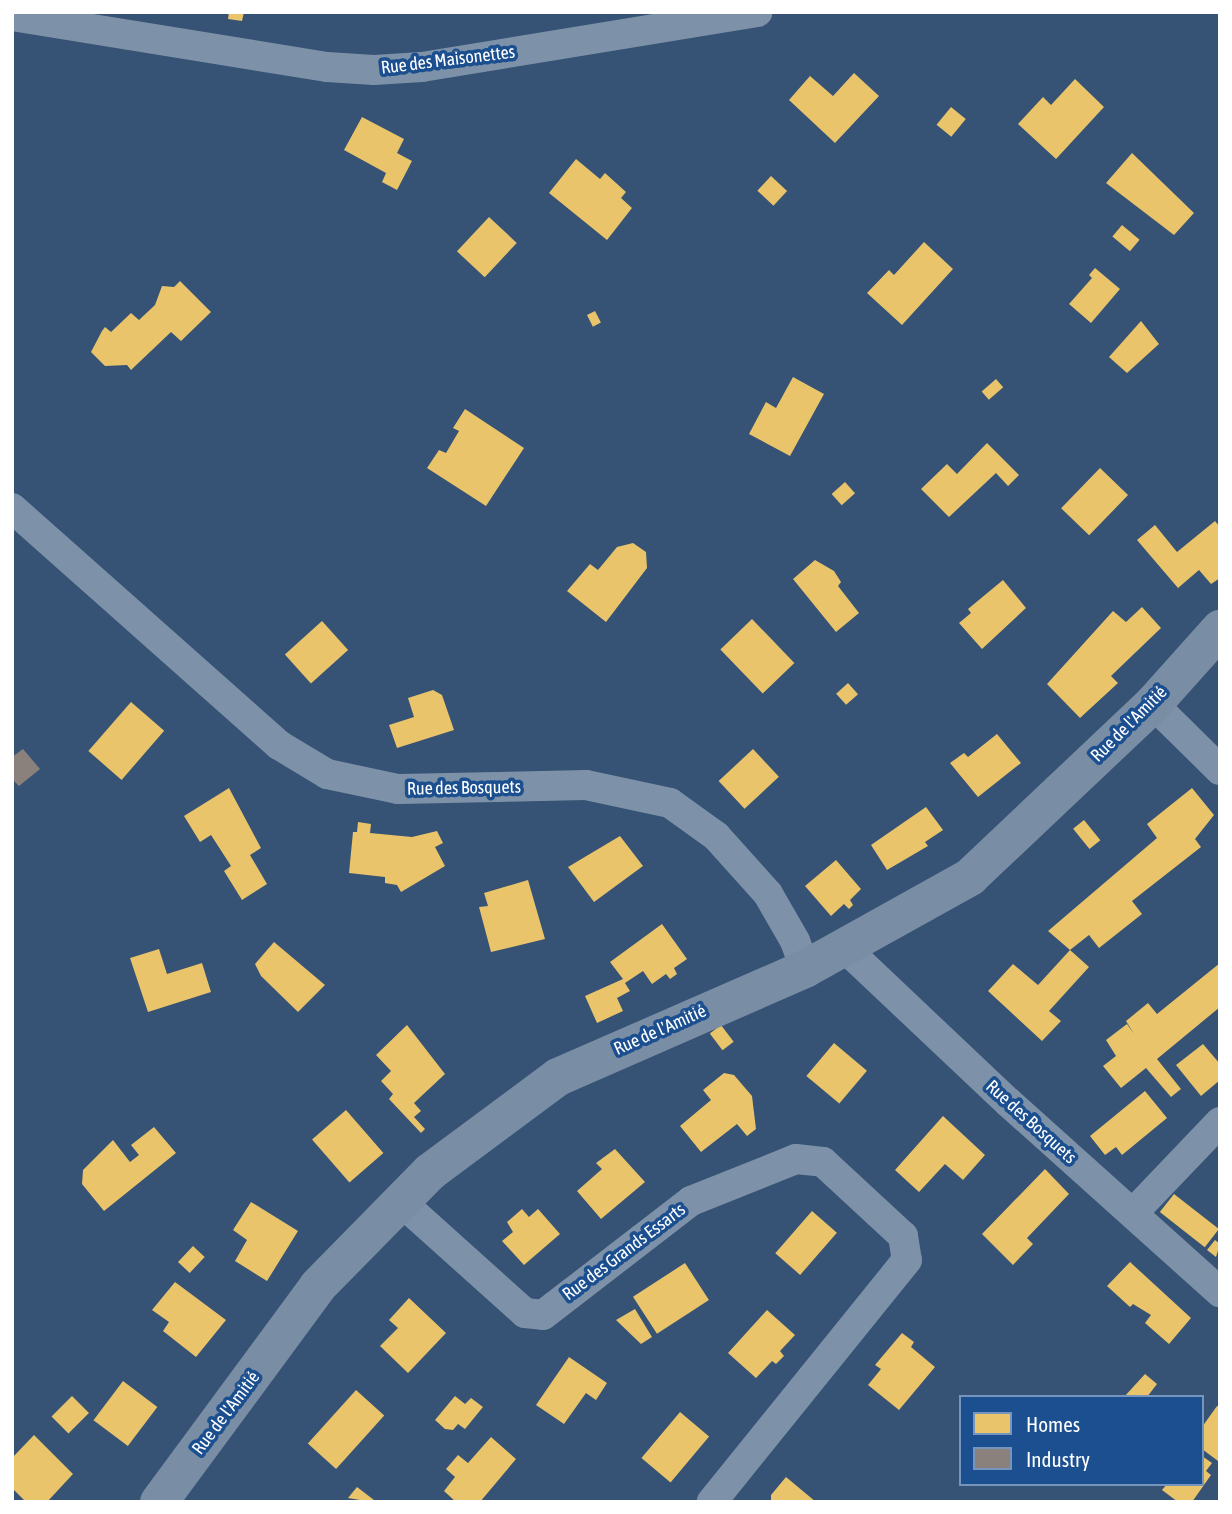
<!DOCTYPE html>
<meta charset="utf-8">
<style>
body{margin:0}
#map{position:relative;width:1232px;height:1514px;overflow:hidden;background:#365274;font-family:"Asap Condensed",sans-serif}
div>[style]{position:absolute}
.homes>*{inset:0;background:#e9c46a;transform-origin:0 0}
.industry>*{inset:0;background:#8a817c}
.street>*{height:30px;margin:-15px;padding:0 15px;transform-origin:15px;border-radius:15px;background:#7d92a8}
.secondary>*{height:38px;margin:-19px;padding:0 19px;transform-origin:19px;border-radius:19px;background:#798da4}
span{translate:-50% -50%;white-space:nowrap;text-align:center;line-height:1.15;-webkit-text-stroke:7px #1b4f8f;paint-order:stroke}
.street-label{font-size:18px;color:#fff}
.frame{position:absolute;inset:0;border:14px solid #fff;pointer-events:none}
.legend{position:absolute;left:959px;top:1395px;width:245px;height:91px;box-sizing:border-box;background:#1b4f8f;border:2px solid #7695bc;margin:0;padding:9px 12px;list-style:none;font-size:21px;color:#fff}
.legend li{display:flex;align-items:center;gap:14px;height:35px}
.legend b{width:35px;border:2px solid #7695bc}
</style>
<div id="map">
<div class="homes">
<div style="clip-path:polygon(229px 12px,244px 12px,242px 21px,228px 19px)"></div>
<div style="clip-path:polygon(854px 73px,879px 96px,835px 143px,789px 100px,810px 76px,833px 96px)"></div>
<div style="clip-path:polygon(1075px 79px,1104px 107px,1056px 159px,1018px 124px,1043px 97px,1051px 105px)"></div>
<div style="left:951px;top:107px;width:19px;height:23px;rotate:39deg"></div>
<div style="clip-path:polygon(362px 117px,404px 139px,397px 153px,412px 161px,397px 190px,382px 182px,386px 173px,344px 150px)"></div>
<div style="clip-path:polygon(1132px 153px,1194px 213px,1174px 235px,1106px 183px)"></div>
<div style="clip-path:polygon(576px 159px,600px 179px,605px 173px,626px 192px,621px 198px,632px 208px,607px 240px,549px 193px)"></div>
<div style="left:771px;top:176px;width:22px;height:20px;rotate:43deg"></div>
<div style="left:489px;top:217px;width:38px;height:47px;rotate:43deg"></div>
<div style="left:1122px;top:225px;width:23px;height:15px;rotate:40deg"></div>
<div style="clip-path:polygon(924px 242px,953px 269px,902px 325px,867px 293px,889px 270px,894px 275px)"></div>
<div style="clip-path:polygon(1095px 268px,1120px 289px,1091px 323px,1069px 304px,1092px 278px,1089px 275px)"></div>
<div style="clip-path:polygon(180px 281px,211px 312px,181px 341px,171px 332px,131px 370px,127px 365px,105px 366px,91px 352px,102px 331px,105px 327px,111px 332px,131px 313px,139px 320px,155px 305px,162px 286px,174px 287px)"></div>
<div style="left:595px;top:311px;width:13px;height:9px;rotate:63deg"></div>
<div style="clip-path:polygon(1141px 321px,1159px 344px,1127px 373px,1109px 357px)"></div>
<div style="clip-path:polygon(793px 377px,824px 394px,790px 456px,749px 434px,766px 402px,776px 408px)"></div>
<div style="left:996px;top:379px;width:11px;height:19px;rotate:49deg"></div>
<div style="clip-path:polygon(465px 409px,524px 448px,486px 506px,427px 468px,439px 450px,446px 453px,459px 431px,453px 428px)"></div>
<div style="clip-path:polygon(987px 443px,1019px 475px,1008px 486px,996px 473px,949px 517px,921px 489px,947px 464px,957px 474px)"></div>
<div style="left:1100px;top:468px;width:39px;height:56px;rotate:44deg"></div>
<div style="left:845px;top:482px;width:15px;height:18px;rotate:48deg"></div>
<div style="clip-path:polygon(1215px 521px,1220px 527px,1220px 578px,1211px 584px,1199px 570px,1178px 588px,1137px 540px,1155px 525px,1177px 552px)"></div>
<div style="clip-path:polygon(633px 543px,646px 552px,647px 568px,606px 622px,567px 591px,590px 564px,598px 570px,617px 547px)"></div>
<div style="clip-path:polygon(815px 560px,834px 571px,841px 582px,838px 586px,859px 613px,836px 632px,793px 579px)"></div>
<div style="clip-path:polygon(1003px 580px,1026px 608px,982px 649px,959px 623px,971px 613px,968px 609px)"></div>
<div style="clip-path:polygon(1142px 607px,1161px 628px,1111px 676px,1118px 683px,1080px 718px,1047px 684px,1113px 611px,1126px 622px)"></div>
<div style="left:752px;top:619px;width:61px;height:44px;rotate:46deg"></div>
<div style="left:322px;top:621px;width:39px;height:50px;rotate:48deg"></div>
<div style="left:848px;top:683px;width:15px;height:16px;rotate:48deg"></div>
<div style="clip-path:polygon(433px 690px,442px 695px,454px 730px,397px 748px,389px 725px,414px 717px,408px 698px)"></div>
<div style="left:131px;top:702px;width:44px;height:65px;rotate:41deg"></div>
<div style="clip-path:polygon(997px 734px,1021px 763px,978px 797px,950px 763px,964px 753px,968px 757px)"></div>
<div style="left:753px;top:749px;width:38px;height:47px;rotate:47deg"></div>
<div style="clip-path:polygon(229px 788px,261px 848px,250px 855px,267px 884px,242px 900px,224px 871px,231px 866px,211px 835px,200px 842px,184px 816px)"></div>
<div style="clip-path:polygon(1192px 788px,1214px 815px,1195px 839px,1201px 847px,1132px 901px,1142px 914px,1099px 948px,1089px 935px,1070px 950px,1089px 967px,1049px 1011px,1061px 1021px,1042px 1041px,988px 991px,1013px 964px,1038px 985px,1070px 950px,1048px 931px,1157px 838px,1147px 824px)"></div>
<div style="clip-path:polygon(926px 807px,943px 830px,925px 842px,928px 846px,887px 870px,871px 845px)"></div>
<div style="left:1084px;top:820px;width:26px;height:14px;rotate:51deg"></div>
<div style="clip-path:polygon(358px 822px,371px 824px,370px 833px,412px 837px,437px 831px,443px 843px,435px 847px,445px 866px,401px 892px,397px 885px,385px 883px,385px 877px,349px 873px,353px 832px,357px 832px)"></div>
<div style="clip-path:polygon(620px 836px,643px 866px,594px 902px,568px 867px)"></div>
<div style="clip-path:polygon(836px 860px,861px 889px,850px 900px,853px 905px,849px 909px,844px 904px,831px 916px,805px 886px)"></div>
<div style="clip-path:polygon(528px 880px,545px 939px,491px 952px,479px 907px,488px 906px,484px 893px)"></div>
<div style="clip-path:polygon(662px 924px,687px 959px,674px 968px,677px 974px,670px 979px,666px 974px,652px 984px,643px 971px,625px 983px,630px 991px,617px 998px,623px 1011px,597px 1023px,585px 996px,623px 979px,610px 962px)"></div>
<div style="clip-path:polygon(274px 942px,325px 985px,298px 1012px,261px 976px,255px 964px)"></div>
<div style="clip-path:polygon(159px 949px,167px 974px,202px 963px,211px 992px,148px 1012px,130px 958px)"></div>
<div style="clip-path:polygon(1220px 963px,1220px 1007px,1157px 1059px,1181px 1089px,1171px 1097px,1146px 1068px,1121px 1088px,1103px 1066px,1116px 1056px,1106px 1040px,1127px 1024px,1134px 1034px,1126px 1021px,1148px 1003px,1157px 1014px)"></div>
<div style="clip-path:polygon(407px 1025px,445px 1074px,414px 1103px,421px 1111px,414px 1117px,425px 1129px,421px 1133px,389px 1099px,393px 1094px,381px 1081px,391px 1071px,376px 1055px)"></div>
<div style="left:721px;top:1025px;width:21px;height:14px;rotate:53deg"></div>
<div style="left:834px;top:1043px;width:43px;height:43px;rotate:40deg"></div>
<div style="clip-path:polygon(1203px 1044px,1220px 1064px,1220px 1080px,1201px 1096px,1176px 1065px)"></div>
<div style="clip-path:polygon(724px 1073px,734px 1075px,752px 1096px,756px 1129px,747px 1136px,737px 1124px,701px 1152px,680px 1126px,711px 1100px,703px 1090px)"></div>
<div style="clip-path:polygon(1145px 1091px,1167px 1118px,1122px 1155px,1116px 1147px,1105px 1155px,1090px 1136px)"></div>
<div style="left:346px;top:1110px;width:57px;height:45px;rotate:49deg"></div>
<div style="clip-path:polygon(943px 1116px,985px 1155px,963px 1180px,945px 1164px,919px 1192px,895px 1170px)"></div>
<div style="clip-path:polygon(154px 1127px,176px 1153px,104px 1211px,82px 1184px,83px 1170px,113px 1140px,130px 1162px,139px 1155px,131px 1145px)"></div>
<div style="clip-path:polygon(615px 1149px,645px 1182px,601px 1219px,577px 1191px,602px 1169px,596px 1163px)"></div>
<div style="clip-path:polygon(1045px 1169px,1069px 1194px,1027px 1238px,1033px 1244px,1013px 1265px,982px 1234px)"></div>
<div style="left:1174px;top:1194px;width:57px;height:23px;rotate:38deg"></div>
<div style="clip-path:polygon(251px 1202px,298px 1231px,267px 1281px,235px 1261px,247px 1240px,233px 1230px)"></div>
<div style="clip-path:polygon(522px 1209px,529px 1217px,538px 1209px,560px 1234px,524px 1265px,502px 1241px,513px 1232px,507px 1222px)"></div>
<div style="left:812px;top:1211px;width:33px;height:56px;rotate:41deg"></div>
<div style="clip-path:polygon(1215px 1240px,1220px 1244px,1216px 1257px,1207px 1250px)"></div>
<div style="left:193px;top:1246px;width:16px;height:22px;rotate:43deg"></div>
<div style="clip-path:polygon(1130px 1262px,1191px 1318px,1169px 1344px,1145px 1323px,1151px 1315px,1133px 1304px,1130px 1307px,1107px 1286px)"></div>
<div style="left:685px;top:1263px;width:44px;height:62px;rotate:57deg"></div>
<div style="clip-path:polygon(175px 1282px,226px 1320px,196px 1357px,163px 1331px,169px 1322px,152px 1310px)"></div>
<div style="clip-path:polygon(409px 1298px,446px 1333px,408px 1373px,380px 1346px,398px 1328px,389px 1320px)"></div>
<div style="clip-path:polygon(635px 1309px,652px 1337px,641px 1344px,616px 1320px)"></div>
<div style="clip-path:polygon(767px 1310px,795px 1335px,780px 1351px,784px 1356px,776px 1364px,772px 1361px,756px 1378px,728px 1353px)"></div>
<div style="clip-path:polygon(902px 1333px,914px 1342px,911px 1347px,935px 1367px,899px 1410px,868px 1385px,881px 1369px,875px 1365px)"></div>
<div style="clip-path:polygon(569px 1357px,607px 1383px,596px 1400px,586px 1393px,564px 1424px,536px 1405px)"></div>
<div style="clip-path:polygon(1145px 1374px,1157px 1384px,1147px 1397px,1124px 1397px)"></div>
<div style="left:123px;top:1381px;width:43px;height:49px;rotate:37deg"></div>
<div style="left:356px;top:1390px;width:38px;height:72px;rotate:42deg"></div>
<div style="left:72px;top:1396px;width:24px;height:29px;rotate:45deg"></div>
<div style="clip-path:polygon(455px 1396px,465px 1404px,471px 1398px,483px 1407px,465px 1429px,458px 1424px,453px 1430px,445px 1429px,435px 1420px)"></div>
<div style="clip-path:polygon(1217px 1406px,1220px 1407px,1218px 1461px,1202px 1449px,1202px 1427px)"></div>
<div style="left:680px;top:1412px;width:38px;height:60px;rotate:40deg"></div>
<div style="clip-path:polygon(34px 1435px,73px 1474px,47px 1502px,26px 1502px,12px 1488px,12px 1458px)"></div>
<div style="clip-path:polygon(491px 1437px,516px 1459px,480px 1502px,456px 1502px,444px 1491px,455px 1477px,446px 1469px,458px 1455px,468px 1463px)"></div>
<div style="clip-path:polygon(1202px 1456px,1212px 1463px,1206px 1471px,1211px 1475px,1192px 1502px,1178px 1502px,1162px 1490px,1167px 1484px,1202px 1484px)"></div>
<div style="clip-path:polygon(786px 1477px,816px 1502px,771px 1502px,771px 1495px)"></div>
<div style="clip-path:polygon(357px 1487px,374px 1500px,372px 1502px,348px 1498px)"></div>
</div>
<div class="industry">
<div style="clip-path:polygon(23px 749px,40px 769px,19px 786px,12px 779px,12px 757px)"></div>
</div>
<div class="street">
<div style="left:12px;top:16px;width:319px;rotate:9.2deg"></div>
<div style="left:327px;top:67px;width:47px;rotate:3.7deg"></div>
<div style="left:374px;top:70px;width:48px;rotate:-3.6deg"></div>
<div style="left:422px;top:67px;width:340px;rotate:-9.3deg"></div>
<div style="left:12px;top:508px;width:357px;rotate:41.6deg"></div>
<div style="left:279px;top:745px;width:56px;rotate:31.1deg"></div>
<div style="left:327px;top:774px;width:73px;rotate:11.9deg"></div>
<div style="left:398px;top:789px;width:188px;rotate:-1.2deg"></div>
<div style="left:586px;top:785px;width:86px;rotate:12.1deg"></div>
<div style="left:670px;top:803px;width:57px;rotate:35.7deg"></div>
<div style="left:716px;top:836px;width:78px;rotate:48.1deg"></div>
<div style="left:768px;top:894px;width:54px;rotate:60.1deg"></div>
<div style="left:795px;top:941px;width:30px;rotate:70deg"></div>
<div style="left:1153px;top:704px;width:94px;rotate:44.6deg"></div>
<div style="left:846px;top:949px;width:223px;rotate:43.4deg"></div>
<div style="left:1008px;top:1102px;width:285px;rotate:41.9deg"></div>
<div style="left:399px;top:1200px;width:169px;rotate:41.9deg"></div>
<div style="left:525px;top:1313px;width:18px;rotate:6deg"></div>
<div style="left:543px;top:1315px;width:187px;rotate:-37.6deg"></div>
<div style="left:691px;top:1201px;width:113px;rotate:-21.8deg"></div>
<div style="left:796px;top:1159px;width:27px;rotate:6deg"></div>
<div style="left:823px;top:1162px;width:109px;rotate:42.8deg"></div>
<div style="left:903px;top:1236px;width:24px;rotate:81deg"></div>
<div style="left:907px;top:1260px;width:311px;rotate:128.9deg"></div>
<div style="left:1133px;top:1213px;width:126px;rotate:-46.3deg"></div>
</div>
<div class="secondary">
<div style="left:159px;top:1502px;width:268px;rotate:-53.6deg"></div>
<div style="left:318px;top:1286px;width:160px;rotate:-45.5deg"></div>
<div style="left:430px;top:1172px;width:159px;rotate:-36.6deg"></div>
<div style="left:558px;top:1077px;width:270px;rotate:-23.6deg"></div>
<div style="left:805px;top:969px;width:189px;rotate:-29.1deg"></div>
<div style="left:970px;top:877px;width:252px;rotate:-43.4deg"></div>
<div style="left:1153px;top:704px;width:101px;rotate:-48.2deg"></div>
</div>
<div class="street-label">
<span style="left:448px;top:60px;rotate:-7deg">Rue des Maisonettes</span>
<span style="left:1129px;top:724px;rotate:-45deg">Rue de l'Amitié</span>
<span style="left:464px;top:788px;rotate:-1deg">Rue des Bosquets</span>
<span style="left:660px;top:1030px;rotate:-24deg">Rue de l'Amitié</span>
<span style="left:1031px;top:1122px;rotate:42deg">Rue des Bosquets</span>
<span style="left:624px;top:1252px;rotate:-37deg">Rue des Grands Essarts</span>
<span style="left:226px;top:1413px;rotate:-53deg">Rue de l'Amitié</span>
</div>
<div class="frame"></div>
<ul class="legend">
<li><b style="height:19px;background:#e9c46a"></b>Homes</li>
<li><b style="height:19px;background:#8a817c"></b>Industry</li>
</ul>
</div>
